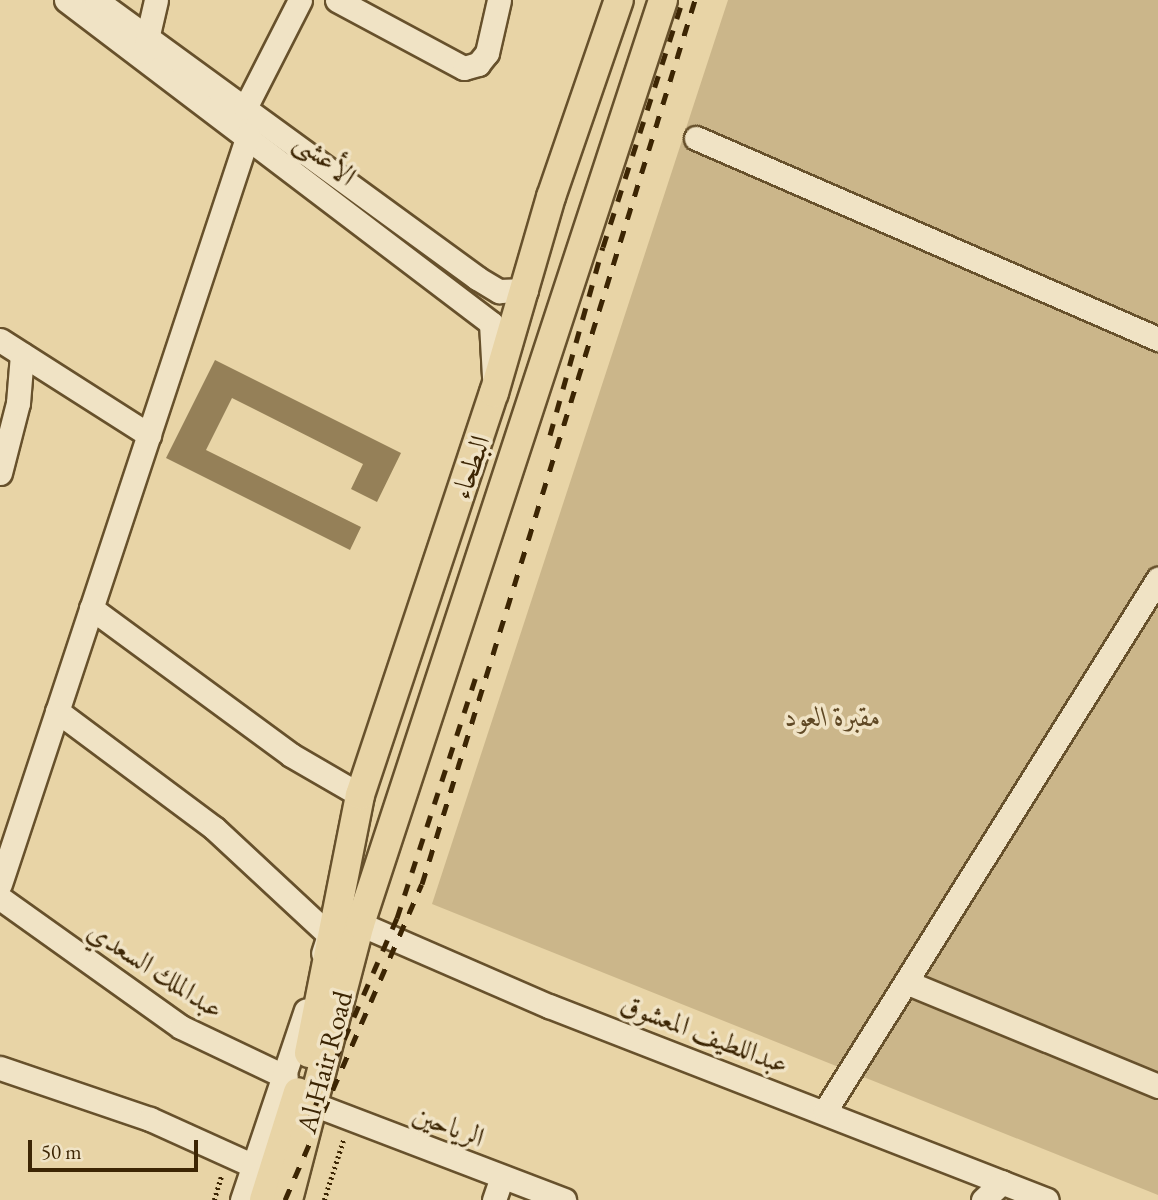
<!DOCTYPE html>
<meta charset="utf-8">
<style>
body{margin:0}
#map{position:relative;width:1158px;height:1200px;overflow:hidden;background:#e8d4a6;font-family:"EB Garamond",Amiri,serif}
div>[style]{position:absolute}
.green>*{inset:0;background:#cbb68a}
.building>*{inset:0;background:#958058}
.path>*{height:4.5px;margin-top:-2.25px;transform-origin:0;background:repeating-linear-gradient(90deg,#3c2503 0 2px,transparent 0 5.5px)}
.roads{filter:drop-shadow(2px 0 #67512c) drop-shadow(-2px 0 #67512c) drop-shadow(0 2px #67512c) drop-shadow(0 -2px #67512c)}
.minor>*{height:23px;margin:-11.5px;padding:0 11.5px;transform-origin:11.5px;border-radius:11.5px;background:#f0e3c5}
.major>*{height:28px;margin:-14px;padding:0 14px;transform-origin:14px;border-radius:14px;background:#e8d4a6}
.rail>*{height:5px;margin-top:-2.5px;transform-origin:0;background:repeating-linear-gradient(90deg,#3c2503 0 12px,transparent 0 24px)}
span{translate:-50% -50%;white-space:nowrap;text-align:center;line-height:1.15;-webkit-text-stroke:7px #f0e3c5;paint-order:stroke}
.street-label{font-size:28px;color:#3c2503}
.park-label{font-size:28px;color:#604925;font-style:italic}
.scale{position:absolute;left:28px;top:1140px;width:170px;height:32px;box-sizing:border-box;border:4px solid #3c2503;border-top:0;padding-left:9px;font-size:21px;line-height:24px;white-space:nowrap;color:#3c2503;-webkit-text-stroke:5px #f0e3c5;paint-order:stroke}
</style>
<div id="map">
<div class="green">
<div style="clip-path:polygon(728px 0,1158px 0,1158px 1195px,432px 904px)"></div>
</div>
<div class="building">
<div style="clip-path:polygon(215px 360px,401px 453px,377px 502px,351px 489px,363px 464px,232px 398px,206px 450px,361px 527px,350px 550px,166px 458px)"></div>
</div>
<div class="path">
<div style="left:214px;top:1200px;width:27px;rotate:-73deg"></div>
<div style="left:324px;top:1200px;width:65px;rotate:-72.1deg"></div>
</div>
<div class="roads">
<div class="minor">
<div style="left:66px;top:0;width:534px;rotate:37.23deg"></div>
<div style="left:491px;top:323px;width:54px;rotate:86.8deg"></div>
<div style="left:96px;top:0;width:472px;rotate:36.1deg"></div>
<div style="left:477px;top:278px;width:26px;rotate:31deg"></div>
<div style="left:499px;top:291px;width:27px;rotate:-2deg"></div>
<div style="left:337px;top:0;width:144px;rotate:28.2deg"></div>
<div style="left:464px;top:68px;width:15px;rotate:-16deg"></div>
<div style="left:478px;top:64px;width:14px;rotate:-51deg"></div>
<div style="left:487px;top:53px;width:54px;rotate:-77.2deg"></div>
<div style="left:144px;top:52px;width:53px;rotate:-77deg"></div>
<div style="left:245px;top:108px;width:121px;rotate:-63deg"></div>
<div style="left:696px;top:138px;width:504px;rotate:23.51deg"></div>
<div style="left:0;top:340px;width:177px;rotate:32.5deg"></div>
<div style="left:0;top:473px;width:72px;rotate:-75.6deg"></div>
<div style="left:18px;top:403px;width:49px;rotate:-85.3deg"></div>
<div style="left:91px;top:608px;width:248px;rotate:36.3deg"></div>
<div style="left:291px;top:755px;width:80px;rotate:30.1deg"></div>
<div style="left:57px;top:711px;width:196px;rotate:36.7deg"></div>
<div style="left:214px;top:828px;width:157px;rotate:42.9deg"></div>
<div style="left:329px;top:935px;width:19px;rotate:108deg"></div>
<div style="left:0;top:884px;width:789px;rotate:-71.68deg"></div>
<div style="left:0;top:898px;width:222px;rotate:35.5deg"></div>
<div style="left:181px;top:1027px;width:116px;rotate:25.5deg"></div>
<div style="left:360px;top:924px;width:206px;rotate:23.5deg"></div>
<div style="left:549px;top:1006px;width:534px;rotate:21.28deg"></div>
<div style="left:906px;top:982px;width:273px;rotate:22.4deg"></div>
<div style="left:0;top:1068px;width:158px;rotate:18.8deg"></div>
<div style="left:150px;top:1119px;width:114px;rotate:24.3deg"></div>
<div style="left:313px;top:1104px;width:269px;rotate:20.9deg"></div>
<div style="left:825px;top:1111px;width:628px;rotate:-57.96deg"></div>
<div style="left:242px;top:1200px;width:200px;rotate:-71.4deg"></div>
<div style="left:494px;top:1200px;width:24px;rotate:-71deg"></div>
<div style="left:983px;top:1200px;width:26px;rotate:-43deg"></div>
</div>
<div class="major">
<div style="left:309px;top:1053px;width:263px;rotate:-78.8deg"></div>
<div style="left:360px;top:795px;width:424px;rotate:-71.6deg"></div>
<div style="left:494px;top:393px;width:204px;rotate:-73.8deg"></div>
<div style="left:551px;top:197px;width:208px;rotate:-71deg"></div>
<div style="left:264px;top:1200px;width:113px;rotate:-72.5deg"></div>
<div style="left:288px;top:1200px;width:285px;rotate:-75.4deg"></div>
<div style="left:360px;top:924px;width:972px;rotate:-71.84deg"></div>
</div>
</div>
<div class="rail">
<div style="left:550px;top:435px;width:195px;rotate:-74.3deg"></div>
<div style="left:603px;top:247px;width:260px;rotate:-72.1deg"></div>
<div style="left:306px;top:1127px;width:228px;rotate:-66.5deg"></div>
<div style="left:397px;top:918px;width:258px;rotate:-71.9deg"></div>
<div style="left:285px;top:1200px;width:344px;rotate:-66.6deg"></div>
<div style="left:422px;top:884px;width:925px;rotate:-72.84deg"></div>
</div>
<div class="street-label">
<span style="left:326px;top:158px;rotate:38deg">الأعشى</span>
<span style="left:470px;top:467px;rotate:-71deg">البطحاء</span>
<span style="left:156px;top:969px;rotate:33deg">عبدالملك السعدي</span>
<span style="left:705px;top:1033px;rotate:21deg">عبداللطيف المعشوق</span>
<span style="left:324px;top:1062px;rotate:-75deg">Al Hair Road</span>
<span style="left:449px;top:1125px;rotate:21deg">الرياحين</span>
</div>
<div class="park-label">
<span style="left:833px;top:716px">مقبرة العود</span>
</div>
<div class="scale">50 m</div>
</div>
